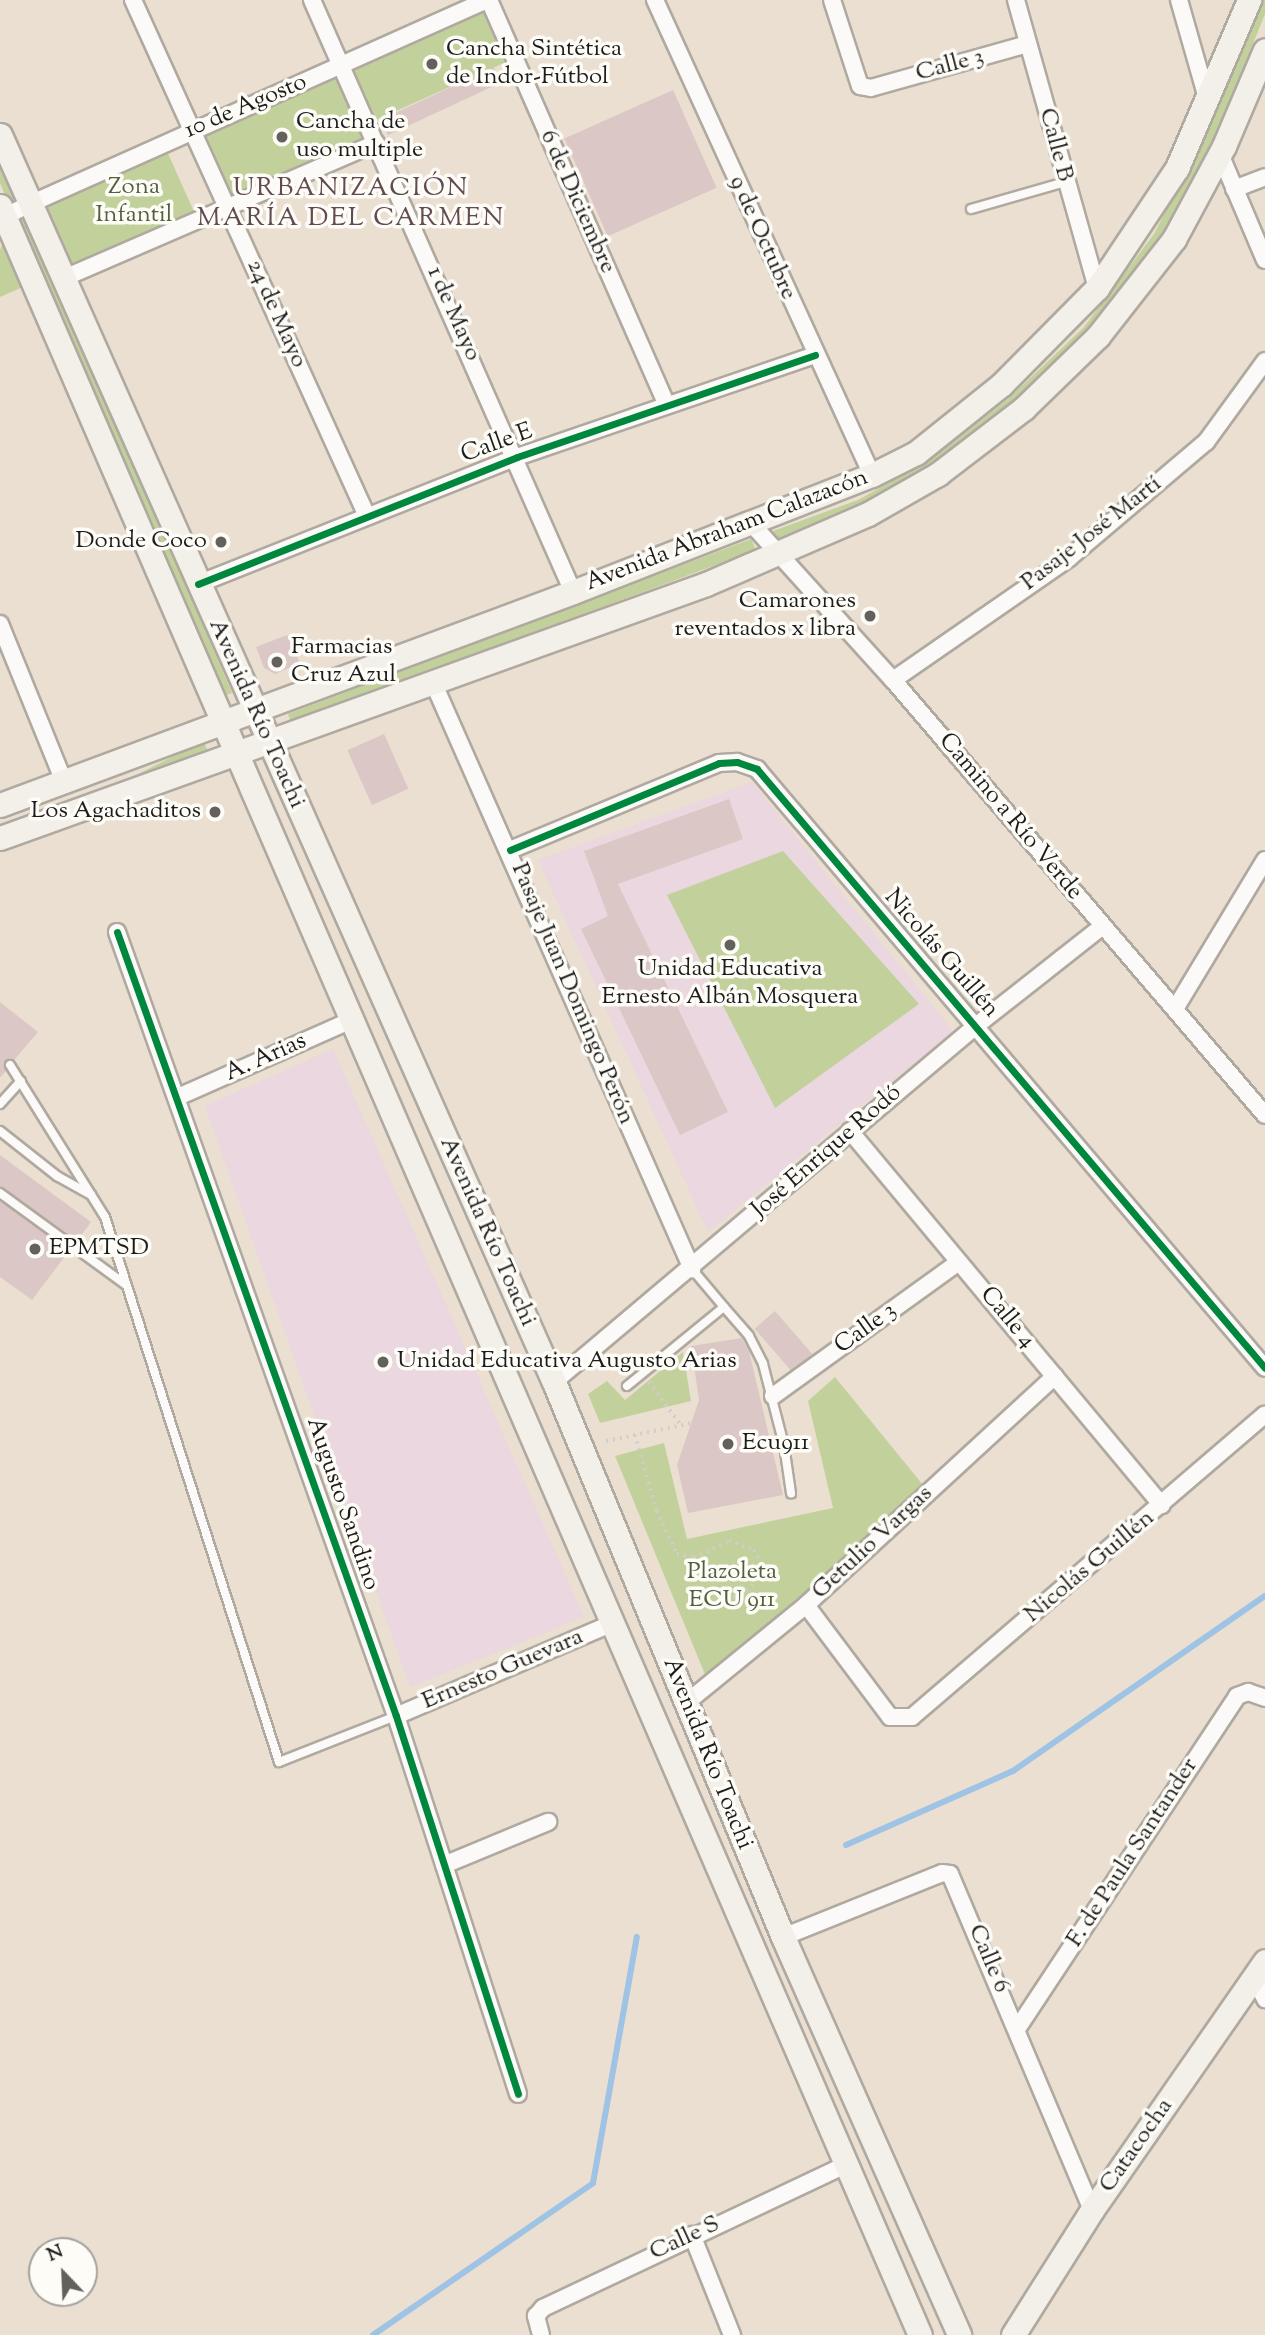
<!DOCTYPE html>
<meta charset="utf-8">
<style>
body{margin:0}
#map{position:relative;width:1265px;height:2335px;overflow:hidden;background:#eadfd0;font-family:"Sorts Mill Goudy",serif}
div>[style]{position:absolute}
.built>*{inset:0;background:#ead7df}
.green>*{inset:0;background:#c2d19c;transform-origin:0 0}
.stream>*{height:6px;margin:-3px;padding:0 3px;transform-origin:3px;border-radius:3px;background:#9ec3e5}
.building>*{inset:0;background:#dbc8c6;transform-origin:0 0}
.path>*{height:3.5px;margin-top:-1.75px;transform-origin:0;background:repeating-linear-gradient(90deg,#d0ceca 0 2px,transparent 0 7px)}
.roads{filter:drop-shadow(2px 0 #b0a9a0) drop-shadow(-2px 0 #b0a9a0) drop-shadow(0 2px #b0a9a0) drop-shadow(0 -2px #b0a9a0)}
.lane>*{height:8px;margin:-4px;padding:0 4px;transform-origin:4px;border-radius:4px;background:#fcfaf8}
.street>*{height:16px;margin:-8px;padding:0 8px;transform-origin:8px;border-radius:8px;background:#fcfaf8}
.secondary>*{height:23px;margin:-11.5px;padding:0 11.5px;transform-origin:11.5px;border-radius:11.5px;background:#f3f0ea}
.cycleway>*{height:7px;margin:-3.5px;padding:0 3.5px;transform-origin:3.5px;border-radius:3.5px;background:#00873e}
.dots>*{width:19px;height:19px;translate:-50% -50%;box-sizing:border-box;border:4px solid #fdfcf7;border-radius:50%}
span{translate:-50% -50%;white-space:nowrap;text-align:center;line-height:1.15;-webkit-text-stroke:7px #fdfcf7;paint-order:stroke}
.poi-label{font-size:24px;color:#1c1c1c}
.left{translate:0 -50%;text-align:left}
.right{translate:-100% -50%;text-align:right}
.street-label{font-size:24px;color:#1c1c1c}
.park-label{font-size:24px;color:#51603e}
.neighbourhood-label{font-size:26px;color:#624a52;letter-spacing:2px}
.north{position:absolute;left:28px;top:2237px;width:70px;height:70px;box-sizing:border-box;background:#fdfcf7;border:2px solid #a3a29f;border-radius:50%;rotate:337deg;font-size:19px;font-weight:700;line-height:28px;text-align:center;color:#1c1c1c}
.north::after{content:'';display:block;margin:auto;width:24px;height:32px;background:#64605b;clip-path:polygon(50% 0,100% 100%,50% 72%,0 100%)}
</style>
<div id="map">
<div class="built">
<div style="clip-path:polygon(752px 782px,953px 1031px,708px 1232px,538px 860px)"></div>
<div style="clip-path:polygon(333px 1049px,584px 1617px,410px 1687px,205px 1106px)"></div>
</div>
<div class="green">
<div style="clip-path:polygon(1258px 0,1265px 0,1265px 14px,1208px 155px,1167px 240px,1094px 335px,935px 472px,781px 543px,773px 531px,858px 500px,928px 461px,1007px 400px,1084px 327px,1154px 234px,1196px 151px)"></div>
<div style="left:485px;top:10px;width:56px;height:146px;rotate:66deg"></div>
<div style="left:335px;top:74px;width:73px;height:146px;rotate:67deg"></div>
<div style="left:166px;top:149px;width:69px;height:136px;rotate:66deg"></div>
<div style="clip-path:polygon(0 161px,17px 201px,9px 205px,0 183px)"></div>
<div style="clip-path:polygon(25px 219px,104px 396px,232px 693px,224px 696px,176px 590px,17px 222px)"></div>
<div style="clip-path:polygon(5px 237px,25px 286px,0 297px,0 250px)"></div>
<div style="clip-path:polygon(751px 539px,756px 550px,291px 723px,288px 714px)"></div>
<div style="left:203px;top:741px;width:9px;height:217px;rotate:63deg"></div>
<div style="clip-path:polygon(783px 851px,919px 1004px,775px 1108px,667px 895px)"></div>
<div style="clip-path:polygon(683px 1352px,691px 1401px,600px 1423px,588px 1394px,607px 1381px,625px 1400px)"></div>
<div style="clip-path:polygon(835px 1377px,923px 1485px,709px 1684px,615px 1456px,664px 1443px,687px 1539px,833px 1508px,808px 1401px)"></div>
</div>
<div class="stream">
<div style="left:846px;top:1845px;width:183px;rotate:-23.9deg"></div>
<div style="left:1013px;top:1771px;width:307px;rotate:-34.8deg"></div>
<div style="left:373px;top:2335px;width:267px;rotate:-34.6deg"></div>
<div style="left:593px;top:2183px;width:250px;rotate:-79.9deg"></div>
</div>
<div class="building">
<div style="left:494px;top:67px;width:17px;height:125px;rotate:65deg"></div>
<div style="left:673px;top:90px;width:107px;height:119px;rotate:66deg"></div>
<div style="clip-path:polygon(287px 635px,300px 663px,275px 674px,264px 668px,256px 647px)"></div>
<div style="left:384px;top:734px;width:60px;height:40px;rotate:66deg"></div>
<div style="clip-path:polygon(729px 799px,743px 839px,618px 884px,728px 1112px,680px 1135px,581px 929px,608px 916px,584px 851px)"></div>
<div style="clip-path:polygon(0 1002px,38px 1032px,14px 1060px,5px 1061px,6px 1071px,0 1078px)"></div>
<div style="clip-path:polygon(0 1155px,91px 1222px,77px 1241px,0 1186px)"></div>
<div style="clip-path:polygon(0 1201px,69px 1251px,32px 1300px,0 1277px)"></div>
<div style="left:775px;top:1311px;width:57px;height:27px;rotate:49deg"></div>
<div style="clip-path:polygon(742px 1338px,749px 1351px,783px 1495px,688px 1513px,677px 1465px,699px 1400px,691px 1346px)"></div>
</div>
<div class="path">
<div style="left:649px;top:1382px;width:54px;rotate:53.3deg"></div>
<div style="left:635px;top:1435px;width:79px;rotate:73.9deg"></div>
<div style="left:657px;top:1511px;width:47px;rotate:65.1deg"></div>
<div style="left:677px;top:1554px;width:17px;rotate:13deg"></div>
<div style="left:694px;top:1558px;width:39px;rotate:-26deg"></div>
<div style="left:729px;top:1541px;width:27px;rotate:20deg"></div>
<div style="left:754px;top:1550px;width:21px;rotate:61deg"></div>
<div style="left:764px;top:1568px;width:20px;rotate:123deg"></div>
<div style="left:753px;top:1585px;width:42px;rotate:145.6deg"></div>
<div style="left:606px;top:1441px;width:88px;rotate:-11.8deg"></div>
</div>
<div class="roads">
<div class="lane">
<div style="left:971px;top:209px;width:98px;rotate:-16deg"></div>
<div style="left:10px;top:1065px;width:179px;rotate:58deg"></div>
<div style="left:105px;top:1217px;width:572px;rotate:72.29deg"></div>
<div style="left:279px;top:1762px;width:126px;rotate:-21.5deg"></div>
<div style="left:0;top:1104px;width:31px;rotate:-48deg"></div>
<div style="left:0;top:1131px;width:73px;rotate:38.3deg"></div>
<div style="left:57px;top:1176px;width:39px;rotate:29deg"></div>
<div style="left:0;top:1193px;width:156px;rotate:36.1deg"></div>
<div style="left:724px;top:1307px;width:38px;rotate:49deg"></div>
<div style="left:749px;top:1336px;width:31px;rotate:63deg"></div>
<div style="left:763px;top:1364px;width:84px;rotate:75.5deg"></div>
<div style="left:784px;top:1445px;width:49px;rotate:81.7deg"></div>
<div style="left:627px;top:1386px;width:125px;rotate:-39.2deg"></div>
<div style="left:724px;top:1307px;width:50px;rotate:-130.1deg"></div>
</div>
<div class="street">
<div style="left:133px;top:0;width:564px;rotate:65.61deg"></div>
<div style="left:312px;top:0;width:647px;rotate:66.21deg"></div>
<div style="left:489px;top:0;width:440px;rotate:66.3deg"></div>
<div style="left:655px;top:0;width:522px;rotate:65.45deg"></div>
<div style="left:832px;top:0;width:90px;rotate:72deg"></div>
<div style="left:860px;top:86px;width:11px;rotate:10deg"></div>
<div style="left:871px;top:88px;width:163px;rotate:-15.7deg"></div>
<div style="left:1016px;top:0;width:299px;rotate:74.3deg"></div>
<div style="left:1179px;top:0;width:106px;rotate:74.1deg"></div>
<div style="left:1220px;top:154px;width:115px;rotate:67deg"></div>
<div style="left:1234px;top:189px;width:33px;rotate:-21deg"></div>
<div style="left:2px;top:224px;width:7px;rotate:-74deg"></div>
<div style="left:4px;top:217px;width:29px;rotate:-27deg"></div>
<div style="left:30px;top:204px;width:500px;rotate:-24.06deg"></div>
<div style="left:64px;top:278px;width:340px;rotate:-23.4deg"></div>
<div style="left:750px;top:522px;width:213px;rotate:47.9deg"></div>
<div style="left:893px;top:680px;width:572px;rotate:49.46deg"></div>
<div style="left:198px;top:584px;width:343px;rotate:-21.7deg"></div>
<div style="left:517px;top:457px;width:315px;rotate:-18.9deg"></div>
<div style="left:0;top:624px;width:170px;rotate:67.9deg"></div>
<div style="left:893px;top:680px;width:214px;rotate:-34.7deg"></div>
<div style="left:1069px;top:558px;width:180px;rotate:-40.3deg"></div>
<div style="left:1206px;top:442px;width:100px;rotate:-53.9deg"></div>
<div style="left:433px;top:682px;width:642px;rotate:66.19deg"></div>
<div style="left:510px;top:850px;width:226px;rotate:-22.6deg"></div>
<div style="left:719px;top:763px;width:18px;rotate:-3deg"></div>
<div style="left:737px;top:762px;width:21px;rotate:19deg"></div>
<div style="left:757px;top:769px;width:785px;rotate:49.7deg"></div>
<div style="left:117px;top:932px;width:832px;rotate:70.41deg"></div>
<div style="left:396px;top:1716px;width:397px;rotate:72.1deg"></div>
<div style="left:1175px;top:1009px;width:174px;rotate:-58.9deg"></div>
<div style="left:178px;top:1097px;width:193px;rotate:-23.9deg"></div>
<div style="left:850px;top:1131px;width:487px;rotate:50.2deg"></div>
<div style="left:554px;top:1382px;width:554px;rotate:-40.16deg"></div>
<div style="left:977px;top:1025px;width:160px;rotate:-38.2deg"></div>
<div style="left:773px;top:1396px;width:229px;rotate:-35.8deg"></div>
<div style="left:806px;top:1605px;width:140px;rotate:53.1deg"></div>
<div style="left:890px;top:1717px;width:22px"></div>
<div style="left:912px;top:1717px;width:465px;rotate:-40.6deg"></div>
<div style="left:686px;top:1703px;width:155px;rotate:-39.2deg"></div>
<div style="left:806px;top:1605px;width:338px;rotate:-42.6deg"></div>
<div style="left:396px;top:1716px;width:234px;rotate:-23.2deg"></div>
<div style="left:444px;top:1865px;width:113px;rotate:-22.5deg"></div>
<div style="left:783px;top:1937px;width:171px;rotate:-21.9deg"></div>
<div style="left:942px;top:1873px;width:8px;rotate:7deg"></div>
<div style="left:950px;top:1874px;width:365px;rotate:67.1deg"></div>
<div style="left:1254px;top:1977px;width:25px;rotate:63deg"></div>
<div style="left:1017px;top:2029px;width:399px;rotate:-56.5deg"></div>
<div style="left:1237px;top:1696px;width:12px;rotate:-20deg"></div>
<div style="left:1248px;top:1692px;width:18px;rotate:19deg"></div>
<div style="left:692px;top:2235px;width:108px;rotate:68.2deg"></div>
<div style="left:541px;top:2335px;width:20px;rotate:-105deg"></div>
<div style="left:536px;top:2316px;width:11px;rotate:-49deg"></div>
<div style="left:543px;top:2308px;width:335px;rotate:-25.3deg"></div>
</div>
<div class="secondary">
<div style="left:0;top:135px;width:1365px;rotate:66.05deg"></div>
<div style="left:554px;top:1382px;width:600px;rotate:67.58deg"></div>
<div style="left:783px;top:1937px;width:435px;rotate:66.1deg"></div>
<div style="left:0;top:206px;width:2319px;rotate:66.63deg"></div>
<div style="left:0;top:805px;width:611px;rotate:-20.39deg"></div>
<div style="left:573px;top:592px;width:321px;rotate:-21.4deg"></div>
<div style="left:872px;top:475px;width:49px;rotate:-26.6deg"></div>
<div style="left:916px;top:453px;width:110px;rotate:-38.7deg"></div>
<div style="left:1002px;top:384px;width:135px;rotate:-45.3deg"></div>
<div style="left:1097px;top:288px;width:144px;rotate:-56.3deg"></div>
<div style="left:1177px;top:168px;width:183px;rotate:-66.8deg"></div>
<div style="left:0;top:838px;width:750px;rotate:-19.79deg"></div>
<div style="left:706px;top:584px;width:176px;rotate:-23.4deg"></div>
<div style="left:868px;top:514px;width:81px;rotate:-29.7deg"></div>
<div style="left:938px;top:474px;width:108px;rotate:-37.5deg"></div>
<div style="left:1024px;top:408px;width:103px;rotate:-44.2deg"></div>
<div style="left:1098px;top:336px;width:123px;rotate:-51.9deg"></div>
<div style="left:1174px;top:239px;width:106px;rotate:-61.7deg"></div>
<div style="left:1224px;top:146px;width:104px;rotate:-66.9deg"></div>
<div style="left:1013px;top:2335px;width:148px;rotate:-57.7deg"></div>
<div style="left:1092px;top:2210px;width:303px;rotate:-55.2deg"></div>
</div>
</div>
<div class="cycleway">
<div style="left:198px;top:584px;width:343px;rotate:-21.7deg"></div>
<div style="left:517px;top:457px;width:315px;rotate:-18.9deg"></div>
<div style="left:510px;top:850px;width:226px;rotate:-22.6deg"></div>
<div style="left:719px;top:763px;width:18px;rotate:-3deg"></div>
<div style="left:737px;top:762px;width:21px;rotate:19deg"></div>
<div style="left:757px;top:769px;width:785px;rotate:49.7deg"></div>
<div style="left:117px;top:932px;width:832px;rotate:70.41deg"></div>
<div style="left:396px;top:1716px;width:397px;rotate:72.1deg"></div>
</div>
<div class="dots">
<div style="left:432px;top:64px;background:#64605b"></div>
<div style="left:282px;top:137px;background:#64605b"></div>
<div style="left:221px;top:542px;background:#64605b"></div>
<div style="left:870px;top:616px;background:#64605b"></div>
<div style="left:277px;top:662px;background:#64605b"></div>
<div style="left:215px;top:812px;background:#64605b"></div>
<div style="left:730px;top:945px;background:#64605b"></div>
<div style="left:35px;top:1249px;background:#64605b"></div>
<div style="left:383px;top:1362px;background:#64605b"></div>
<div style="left:728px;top:1444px;background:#64605b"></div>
</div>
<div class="poi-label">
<span class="left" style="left:446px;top:64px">Cancha Sintética<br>de Indor-Fútbol</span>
<span class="left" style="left:296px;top:137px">Cancha de<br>uso multiple</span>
<span class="right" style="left:207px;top:542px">Donde Coco</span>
<span class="right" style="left:856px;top:616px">Camarones<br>reventados x libra</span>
<span class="left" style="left:291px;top:662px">Farmacias<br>Cruz Azul</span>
<span class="right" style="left:201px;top:812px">Los Agachaditos</span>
<span style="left:730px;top:984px">Unidad Educativa<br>Ernesto Albán Mosquera</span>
<span class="left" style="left:49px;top:1249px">EPMTSD</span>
<span class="left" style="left:397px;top:1362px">Unidad Educativa Augusto Arias</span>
<span class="left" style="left:742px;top:1444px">Ecu911</span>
</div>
<div class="street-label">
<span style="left:950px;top:66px;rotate:-15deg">Calle 3</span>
<span style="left:246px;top:107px;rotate:-23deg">10 de Agosto</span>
<span style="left:1055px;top:145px;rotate:75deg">Calle B</span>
<span style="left:577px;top:202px;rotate:66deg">6 de Diciembre</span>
<span style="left:762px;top:238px;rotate:66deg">9 de Octubre</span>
<span style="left:276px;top:314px;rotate:66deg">24 de Mayo</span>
<span style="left:453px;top:314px;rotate:66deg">1 de Mayo</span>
<span style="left:497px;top:444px;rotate:-20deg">Calle E</span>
<span style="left:727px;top:531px;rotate:-21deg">Avenida Abraham Calazacón</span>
<span style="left:1092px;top:534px;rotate:-38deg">Pasaje José Martí</span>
<span style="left:256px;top:714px;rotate:66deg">Avenida Río Toachi</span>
<span style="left:1010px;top:817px;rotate:50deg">Camino a Río Verde</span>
<span style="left:941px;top:954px;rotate:49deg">Nicolás Guillén</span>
<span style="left:572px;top:994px;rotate:67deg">Pasaje Juan Domingo Perón</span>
<span style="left:266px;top:1058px;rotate:-24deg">A. Arias</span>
<span style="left:827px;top:1152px;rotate:-41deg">José Enrique Rodó</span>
<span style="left:487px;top:1232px;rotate:66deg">Avenida Río Toachi</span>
<span style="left:1007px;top:1318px;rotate:50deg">Calle 4</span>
<span style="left:866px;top:1329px;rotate:-36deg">Calle 3</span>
<span style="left:342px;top:1504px;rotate:71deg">Augusto Sandino</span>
<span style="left:873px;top:1543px;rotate:-43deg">Getulio Vargas</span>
<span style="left:1090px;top:1567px;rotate:-40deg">Nicolás Guillén</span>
<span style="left:503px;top:1670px;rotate:-23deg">Ernesto Guevara</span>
<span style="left:707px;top:1754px;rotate:68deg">Avenida Río Toachi</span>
<span style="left:1133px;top:1853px;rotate:-57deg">F. de Paula Santander</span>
<span style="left:988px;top:1959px;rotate:67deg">Calle 6</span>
<span style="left:1137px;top:2146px;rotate:-55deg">Catacocha</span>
<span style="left:685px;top:2239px;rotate:-25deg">Calle S</span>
</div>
<div class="park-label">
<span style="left:134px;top:202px">Zona<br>Infantil</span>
<span style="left:732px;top:1587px">Plazoleta<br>ECU 911</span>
</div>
<div class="neighbourhood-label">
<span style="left:351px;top:204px">URBANIZACIÓN<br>MARÍA DEL CARMEN</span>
</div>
<div class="north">N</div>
</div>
